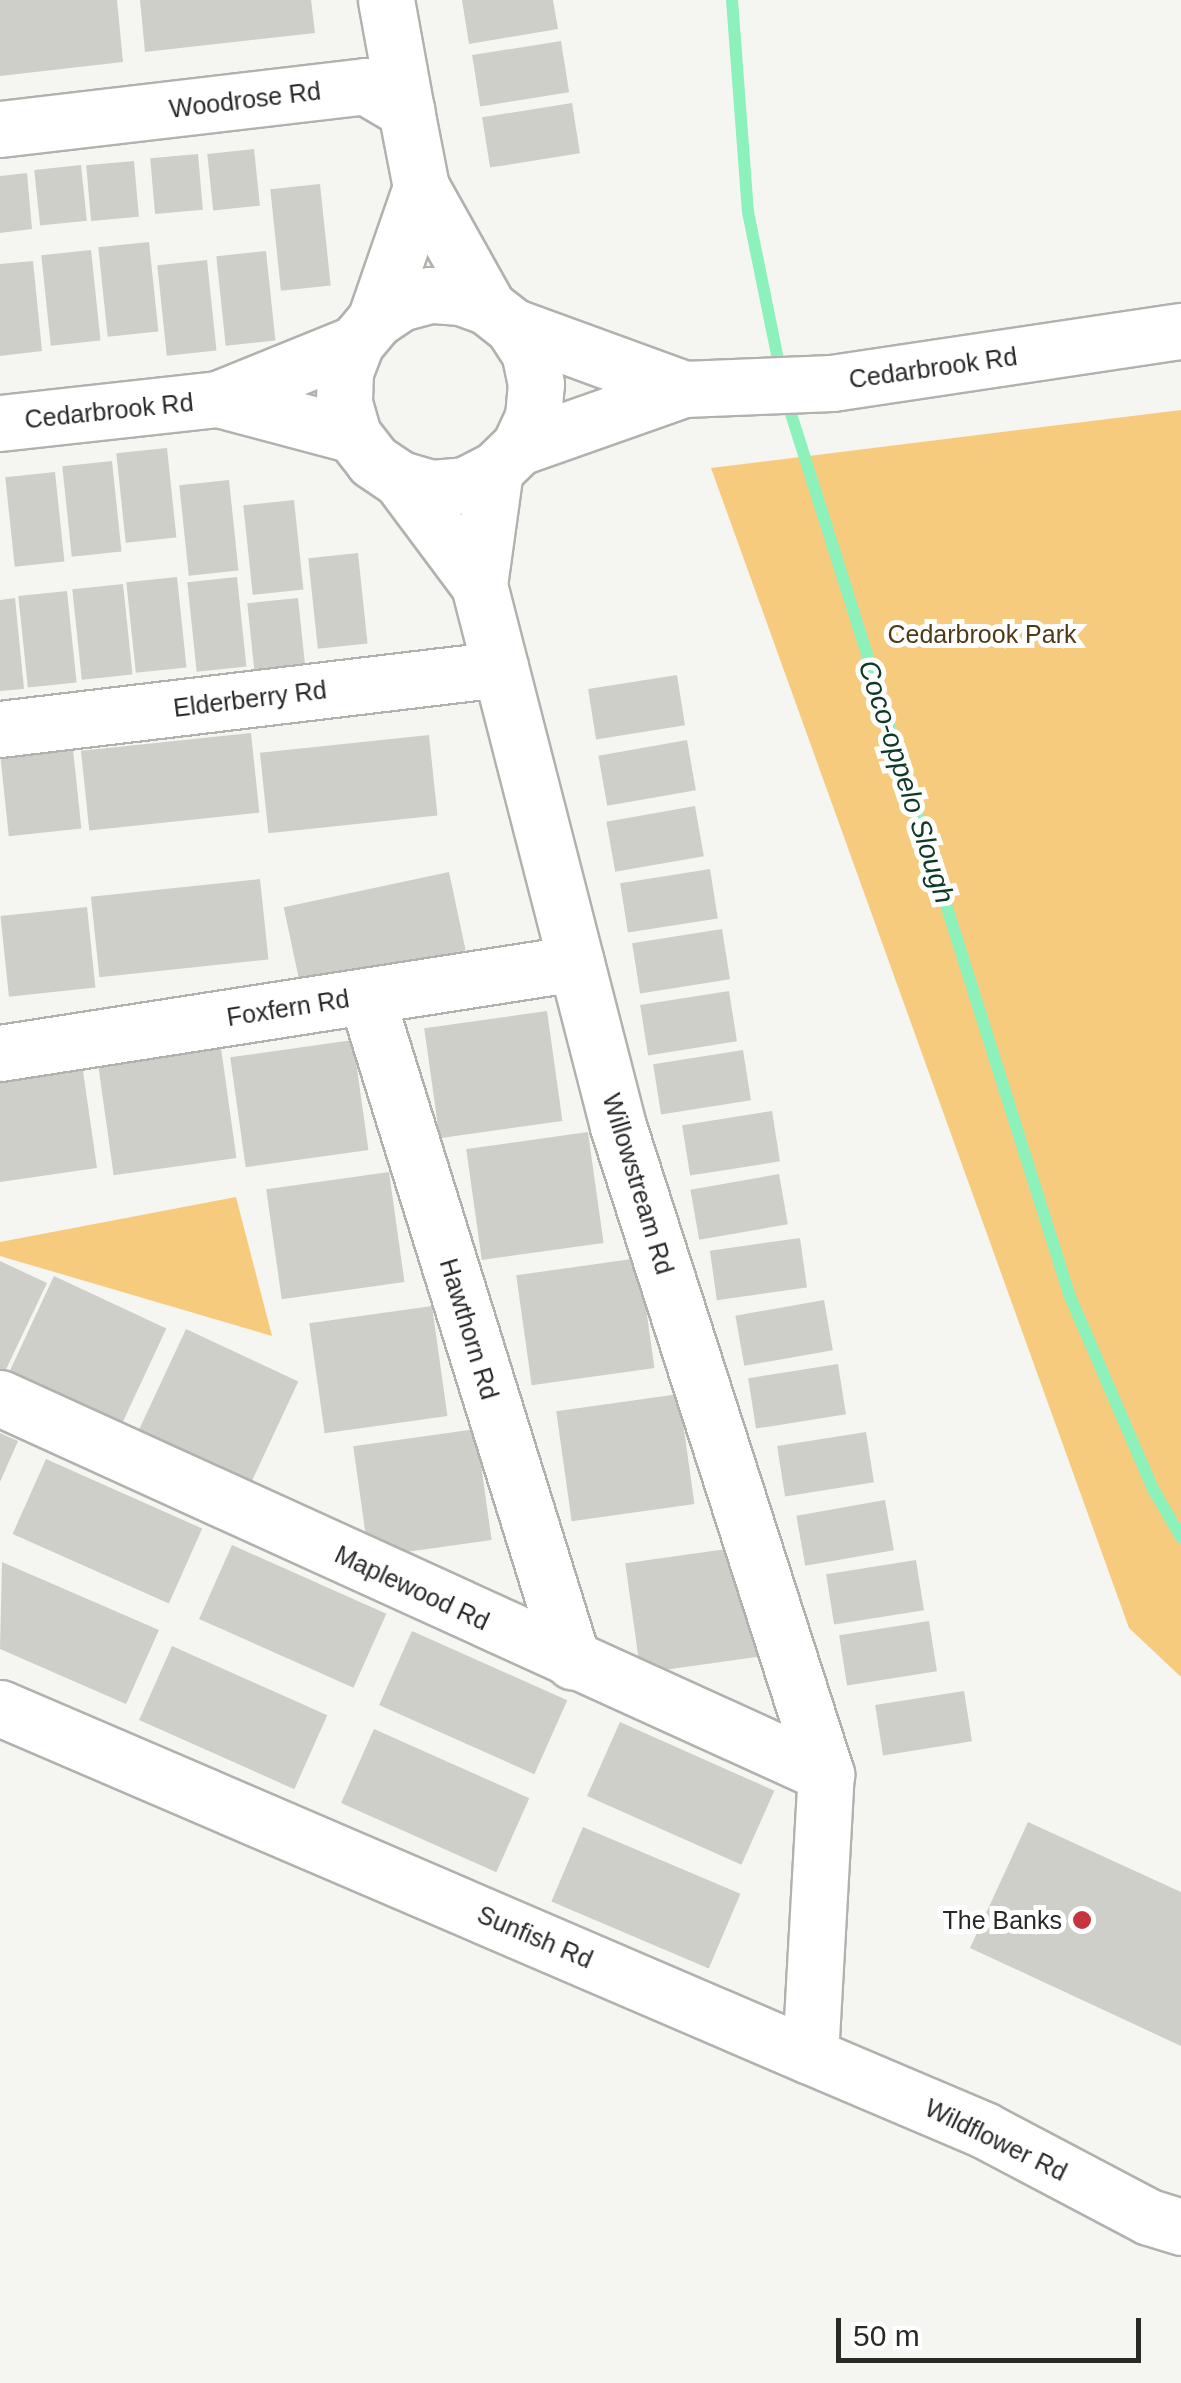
<!DOCTYPE html>
<style>
body{margin:0}
#map{position:relative;width:1181px;height:2383px;overflow:hidden;background:#f5f6f2;font-family:Arial,sans-serif}
div>[style]{position:absolute}
.green>*{inset:0;background:#f7cb7d}
.stream>*{height:12px;margin:-6px;padding:0 6px;transform-origin:6px;border-radius:6px;background:#8df1bc}
.building>*{inset:0;background:#cfcfca;transform-origin:0 0}
.roads{filter:drop-shadow(2px 0 #b1b2ae) drop-shadow(-2px 0 #b1b2ae) drop-shadow(0 2px #b1b2ae) drop-shadow(0 -2px #b1b2ae)}
.minor>*{height:55px;margin:-27.5px;padding:0 27.5px;transform-origin:27.5px;border-radius:27.5px;background:#fff}
.dots>*{width:28px;height:28px;translate:-50% -50%;box-sizing:border-box;border:5px solid #fff;border-radius:50%}
span{translate:-50% -50%;white-space:nowrap;text-align:center;line-height:1.15;-webkit-text-stroke:10px #fff;paint-order:stroke}
.street-label{font-size:25px;color:#292928}
.park-label{font-size:25px;color:#4e3a14}
.poi-label{font-size:25px;color:#292928}
.right{translate:-100% -50%;text-align:right}
.water-label{font-size:28px;color:#0d3925;font-style:italic}
.scale{position:absolute;left:836px;top:2318px;width:305px;height:45px;box-sizing:border-box;border:5px solid #292928;border-top:0;padding-left:12px;font-size:30px;line-height:35px;white-space:nowrap;color:#292928;-webkit-text-stroke:8px #fff;paint-order:stroke}
</style>
<div id="map">
<div class="green">
<div style="clip-path:polygon(1181px 410px,1181px 1677px,1129px 1628px,711px 468px)"></div>
<div style="clip-path:polygon(236px 1197px,272px 1336px,0 1256px,0 1242px)"></div>
</div>
<div class="stream">
<div style="left:732px;top:0;width:213px;rotate:85.7deg"></div>
<div style="left:748px;top:212px;width:165px;rotate:78.5deg"></div>
<div style="left:786px;top:398px;width:940px;rotate:72.47deg"></div>
<div style="left:1069px;top:1294px;width:212px;rotate:66.7deg"></div>
<div style="left:1153px;top:1489px;width:56px;rotate:59.7deg"></div>
</div>
<div class="building">
<div style="clip-path:polygon(0 0,117px 0,123px 62px,0 76px)"></div>
<div style="clip-path:polygon(140px 0,311px 0,315px 33px,145px 52px)"></div>
<div style="clip-path:polygon(462px 0,553px 0,558px 29px,469px 44px)"></div>
<div style="left:561px;top:41px;width:52px;height:90px;rotate:81deg"></div>
<div style="left:572px;top:103px;width:51px;height:91px;rotate:81deg"></div>
<div style="left:254px;top:149px;width:57px;height:47px;rotate:84deg"></div>
<div style="left:198px;top:154px;width:56px;height:48px;rotate:85deg"></div>
<div style="left:134px;top:161px;width:56px;height:48px;rotate:85deg"></div>
<div style="left:81px;top:165px;width:56px;height:47px;rotate:84deg"></div>
<div style="clip-path:polygon(27px 173px,32px 229px,0 233px,0 176px)"></div>
<div style="left:320px;top:184px;width:102px;height:50px;rotate:84deg"></div>
<div style="left:149px;top:242px;width:90px;height:51px;rotate:84deg"></div>
<div style="left:91px;top:250px;width:91px;height:50px;rotate:84deg"></div>
<div style="left:266px;top:251px;width:90px;height:50px;rotate:84deg"></div>
<div style="left:207px;top:260px;width:91px;height:50px;rotate:84deg"></div>
<div style="clip-path:polygon(33px 261px,42px 351px,0 356px,0 264px)"></div>
<div style="left:167px;top:448px;width:90px;height:51px;rotate:84deg"></div>
<div style="left:112px;top:461px;width:91px;height:50px;rotate:84deg"></div>
<div style="left:55px;top:472px;width:90px;height:50px;rotate:84deg"></div>
<div style="left:229px;top:480px;width:91px;height:50px;rotate:84deg"></div>
<div style="left:294px;top:500px;width:90px;height:51px;rotate:84deg"></div>
<div style="left:358px;top:553px;width:91px;height:50px;rotate:84deg"></div>
<div style="left:177px;top:577px;width:91px;height:51px;rotate:84deg"></div>
<div style="left:237px;top:577px;width:90px;height:50px;rotate:84deg"></div>
<div style="left:123px;top:584px;width:91px;height:51px;rotate:84deg"></div>
<div style="left:67px;top:591px;width:92px;height:49px;rotate:84deg"></div>
<div style="clip-path:polygon(15px 598px,24px 689px,0 691px,0 600px)"></div>
<div style="left:298px;top:598px;width:90px;height:51px;rotate:84deg"></div>
<div style="left:677px;top:675px;width:51px;height:90px;rotate:81deg"></div>
<div style="left:251px;top:733px;width:80px;height:171px;rotate:84deg"></div>
<div style="left:429px;top:735px;width:81px;height:170px;rotate:84deg"></div>
<div style="left:687px;top:740px;width:51px;height:90px;rotate:80deg"></div>
<div style="left:73px;top:749px;width:80px;height:73px;rotate:84deg"></div>
<div style="left:695px;top:806px;width:51px;height:90px;rotate:80deg"></div>
<div style="left:710px;top:869px;width:50px;height:91px;rotate:81deg"></div>
<div style="left:449px;top:872px;width:80px;height:169px;rotate:78deg"></div>
<div style="left:260px;top:879px;width:81px;height:170px;rotate:84deg"></div>
<div style="left:87px;top:907px;width:81px;height:87px;rotate:84deg"></div>
<div style="left:722px;top:929px;width:51px;height:91px;rotate:81deg"></div>
<div style="left:729px;top:991px;width:51px;height:90px;rotate:81deg"></div>
<div style="left:547px;top:1011px;width:111px;height:124px;rotate:82deg"></div>
<div style="left:353px;top:1040px;width:111px;height:124px;rotate:82deg"></div>
<div style="left:221px;top:1048px;width:111px;height:124px;rotate:82deg"></div>
<div style="left:743px;top:1050px;width:51px;height:91px;rotate:81deg"></div>
<div style="clip-path:polygon(81px 1057px,97px 1168px,0 1182px,0 1069px)"></div>
<div style="left:772px;top:1111px;width:51px;height:91px;rotate:81deg"></div>
<div style="left:588px;top:1132px;width:112px;height:123px;rotate:82deg"></div>
<div style="left:389px;top:1172px;width:111px;height:124px;rotate:82deg"></div>
<div style="left:779px;top:1174px;width:51px;height:90px;rotate:80deg"></div>
<div style="left:800px;top:1238px;width:50px;height:91px;rotate:82deg"></div>
<div style="left:639px;top:1258px;width:111px;height:124px;rotate:82deg"></div>
<div style="clip-path:polygon(0 1261px,47px 1283px,0 1382px)"></div>
<div style="left:54px;top:1276px;width:124px;height:112px;rotate:25deg"></div>
<div style="left:824px;top:1300px;width:51px;height:90px;rotate:80deg"></div>
<div style="left:432px;top:1306px;width:111px;height:124px;rotate:82deg"></div>
<div style="left:186px;top:1329px;width:124px;height:111px;rotate:25deg"></div>
<div style="left:838px;top:1364px;width:51px;height:91px;rotate:81deg"></div>
<div style="left:679px;top:1394px;width:111px;height:124px;rotate:82deg"></div>
<div style="left:476px;top:1429px;width:112px;height:124px;rotate:82deg"></div>
<div style="left:866px;top:1432px;width:51px;height:90px;rotate:81deg"></div>
<div style="clip-path:polygon(0 1433px,18px 1441px,0 1482px)"></div>
<div style="left:46px;top:1459px;width:171px;height:82px;rotate:24deg"></div>
<div style="left:885px;top:1500px;width:51px;height:90px;rotate:80deg"></div>
<div style="left:232px;top:1545px;width:169px;height:81px;rotate:24deg"></div>
<div style="left:748px;top:1546px;width:111px;height:124px;rotate:82deg"></div>
<div style="left:916px;top:1560px;width:51px;height:91px;rotate:81deg"></div>
<div style="clip-path:polygon(2px 1562px,159px 1630px,126px 1704px,0 1649px)"></div>
<div style="left:929px;top:1621px;width:51px;height:91px;rotate:81deg"></div>
<div style="left:412px;top:1631px;width:170px;height:81px;rotate:24deg"></div>
<div style="left:172px;top:1646px;width:170px;height:81px;rotate:24deg"></div>
<div style="left:964px;top:1691px;width:51px;height:90px;rotate:81deg"></div>
<div style="left:620px;top:1722px;width:169px;height:81px;rotate:24deg"></div>
<div style="left:374px;top:1729px;width:170px;height:81px;rotate:24deg"></div>
<div style="clip-path:polygon(1028px 1822px,1181px 1892px,1181px 2046px,970px 1948px)"></div>
<div style="left:583px;top:1827px;width:171px;height:81px;rotate:23deg"></div>
</div>
<div class="roads">
<div class="minor">
<div style="left:386px;top:0;width:112px;rotate:79.7deg"></div>
<div style="left:0;top:129px;width:368px;rotate:-6.7deg"></div>
<div style="left:365px;top:86px;width:48px;rotate:30.3deg"></div>
<div style="left:406px;top:110px;width:78px;rotate:79deg"></div>
<div style="left:421px;top:187px;width:137px;rotate:60.8deg"></div>
<div style="left:375px;top:320px;width:141px;rotate:-70.9deg"></div>
<div style="left:512px;top:326px;width:183px;rotate:20.1deg"></div>
<div style="left:218px;top:399px;width:140px;rotate:14.9deg"></div>
<div style="left:0;top:423px;width:219px;rotate:-6.3deg"></div>
<div style="left:218px;top:399px;width:149px;rotate:-22.1deg"></div>
<div style="left:519px;top:447px;width:175px;rotate:-19.4deg"></div>
<div style="left:684px;top:389px;width:148px;rotate:-2.3deg"></div>
<div style="left:832px;top:383px;width:353px;rotate:-8.5deg"></div>
<div style="left:400px;top:479px;width:132px;rotate:53.3deg"></div>
<div style="left:0;top:729px;width:504px;rotate:-6.84deg"></div>
<div style="left:366px;top:996px;width:697px;rotate:72.73deg"></div>
<div style="left:0;top:1053px;width:583px;rotate:-8.88deg"></div>
<div style="left:0;top:1398px;width:908px;rotate:24.48deg"></div>
<div style="left:0;top:1708px;width:882px;rotate:23.25deg"></div>
<div style="left:810px;top:2056px;width:282px;rotate:-86.8deg"></div>
<div style="left:826px;top:1774px;width:681px;rotate:-107.8deg"></div>
<div style="left:618px;top:1126px;width:559px;rotate:-104.41deg"></div>
<div style="left:479px;top:585px;width:116px;rotate:-82.1deg"></div>
<div style="left:495px;top:470px;width:33px;rotate:-44deg"></div>
<div style="left:519px;top:447px;width:33px;rotate:-65deg"></div>
<div style="left:533px;top:417px;width:33px;rotate:-85deg"></div>
<div style="left:536px;top:384px;width:33px;rotate:-102deg"></div>
<div style="left:529px;top:352px;width:31px;rotate:-123deg"></div>
<div style="left:512px;top:326px;width:31px;rotate:-142deg"></div>
<div style="left:488px;top:307px;width:30px;rotate:-160deg"></div>
<div style="left:460px;top:297px;width:30px;rotate:-176deg"></div>
<div style="left:430px;top:295px;width:31px;rotate:165deg"></div>
<div style="left:400px;top:303px;width:30px;rotate:146deg"></div>
<div style="left:375px;top:320px;width:30px;rotate:130deg"></div>
<div style="left:356px;top:343px;width:31px;rotate:111deg"></div>
<div style="left:345px;top:372px;width:31px;rotate:92deg"></div>
<div style="left:344px;top:403px;width:33px;rotate:74deg"></div>
<div style="left:353px;top:435px;width:33px;rotate:52deg"></div>
<div style="left:373px;top:461px;width:32px;rotate:34deg"></div>
<div style="left:400px;top:479px;width:33px;rotate:16deg"></div>
<div style="left:432px;top:488px;width:33px;rotate:-5deg"></div>
<div style="left:465px;top:485px;width:34px;rotate:-27deg"></div>
<div style="left:810px;top:2056px;width:189px;rotate:23deg"></div>
<div style="left:984px;top:2130px;width:187px;rotate:27.8deg"></div>
<div style="left:1149px;top:2217px;width:34px;rotate:17deg"></div>
</div>
</div>
<div class="dots">
<div style="left:1082px;top:1920px;background:#c5353d"></div>
</div>
<div class="street-label">
<span style="left:245px;top:100px;rotate:-7deg">Woodrose Rd</span>
<span style="left:933px;top:368px;rotate:-8deg">Cedarbrook Rd</span>
<span style="left:109px;top:411px;rotate:-6deg">Cedarbrook Rd</span>
<span style="left:250px;top:699px;rotate:-7deg">Elderberry Rd</span>
<span style="left:288px;top:1008px;rotate:-9deg">Foxfern Rd</span>
<span style="left:638px;top:1184px;rotate:73deg">Willowstream Rd</span>
<span style="left:469px;top:1329px;rotate:73deg">Hawthorn Rd</span>
<span style="left:412px;top:1588px;rotate:25deg">Maplewood Rd</span>
<span style="left:535px;top:1937px;rotate:23deg">Sunfish Rd</span>
<span style="left:996px;top:2140px;rotate:26deg">Wildflower Rd</span>
</div>
<div class="park-label">
<span style="left:982px;top:634px">Cedarbrook Park</span>
</div>
<div class="poi-label">
<span class="right" style="left:1062px;top:1920px">The Banks</span>
</div>
<div class="water-label">
<span style="left:906px;top:782px;rotate:72deg">Coco-oppelo Slough</span>
</div>
<div class="scale">50 m</div>
</div>
